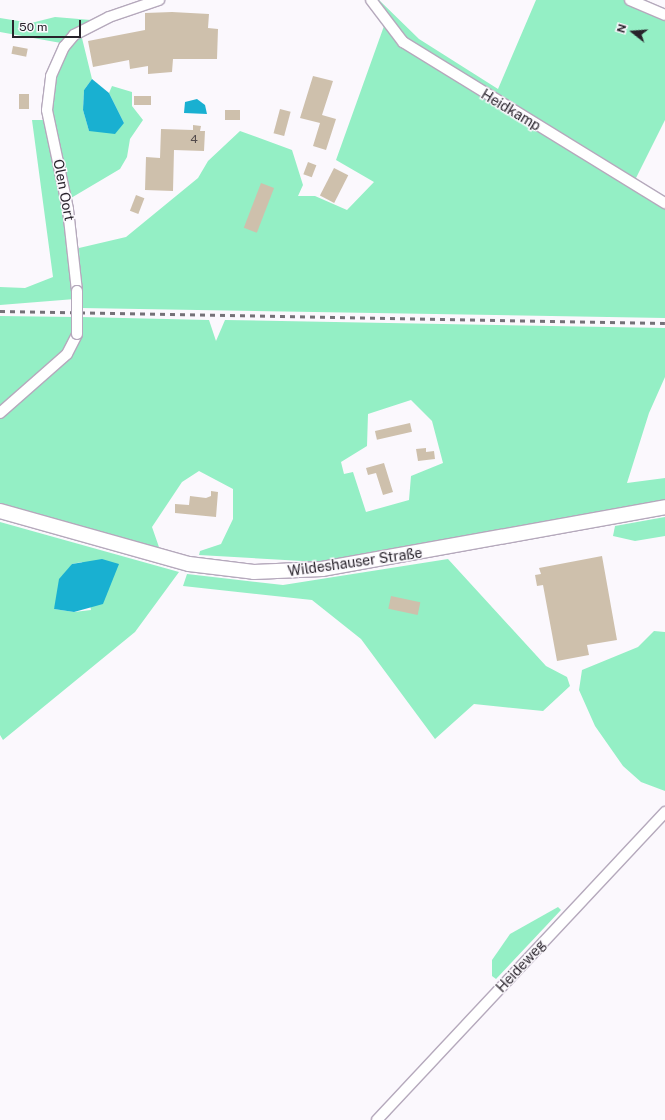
<!DOCTYPE html>
<meta charset="utf-8">
<style>
body{margin:0}
#map{position:relative;width:665px;height:1120px;overflow:hidden;background:#fbf8fd;font-family:"Public Sans",sans-serif}
div>[style]{position:absolute}
.green>*{inset:0;background:#94efc5}
.water>*{inset:0;background:#19b0d1}
.building>*{inset:0;background:#cec0ac;transform-origin:0 0}
.roads{filter:drop-shadow(1px 0 #b5a9bc) drop-shadow(-1px 0 #b5a9bc) drop-shadow(0 1px #b5a9bc) drop-shadow(0 -1px #b5a9bc)}
.street>*{height:10px;margin:-5px;padding:0 5px;transform-origin:5px;border-radius:5px;background:#fff}
.secondary>*{height:14px;margin:-7px;padding:0 7px;transform-origin:7px;border-radius:7px;background:#fff}
.rail>*{height:2.5px;margin-top:-1.25px;transform-origin:0;background:repeating-linear-gradient(90deg,#757178 0 5px,transparent 0 10px)}
.bridges{filter:drop-shadow(1px 0 #b5a9bc) drop-shadow(-1px 0 #b5a9bc) drop-shadow(0 1px #b5a9bc) drop-shadow(0 -1px #b5a9bc)}
.street-bridge>*{height:10px;margin:-5px;padding:0 5px;transform-origin:5px;border-radius:5px;background:#fff}
span{translate:-50% -50%;white-space:nowrap;text-align:center;line-height:1.15;-webkit-text-stroke:3px #fbf8fd;paint-order:stroke}
.number-label{font-size:12px;color:#524a4b}
.number-label span{-webkit-text-stroke-width:0}
.street-label{font-size:14px;color:#28232b}
.north{position:absolute;left:613px;top:12px;width:40px;height:40px;-webkit-text-stroke:3px #fbf8fd;paint-order:stroke;rotate:287deg;font-size:11px;font-weight:700;line-height:16px;text-align:center;color:#28232b}
.north::after{content:'';display:block;margin:auto;width:14px;height:18px;background:#28232b;clip-path:polygon(50% 0,100% 100%,50% 72%,0 100%)}
.scale{position:absolute;left:12px;top:20px;width:69px;height:18px;box-sizing:border-box;border:2px solid #28232b;border-top:0;padding-left:5px;font-size:12px;line-height:14px;white-space:nowrap;color:#28232b;-webkit-text-stroke:3px #fbf8fd;paint-order:stroke}
</style>
<div id="map">
<div class="green">
<div style="clip-path:polygon(374px 0,379px 0,419px 39px,498px 89px,536px 0,624px 0,665px 19px,665px 120px,635px 180px,404px 39px)"></div>
<div style="clip-path:polygon(55px 17px,91px 20px,61px 43px,0 32px,0 18px,31px 23px)"></div>
<div style="clip-path:polygon(384px 26px,402px 44px,446px 75px,665px 206px,665px 318px,81px 308px,79px 248px,126px 237px,198px 178px,208px 161px,240px 131px,292px 150px,303px 185px,298px 196px,315px 196px,347px 210px,374px 182px,336px 160px)"></div>
<div style="clip-path:polygon(81px 34px,92px 79px,84px 90px,83px 110px,89px 131px,124px 123px,109px 93px,112px 86px,132px 92px,132px 106px,143px 120px,130px 139px,127px 157px,120px 169px,71px 198px,51px 110px,51px 89px,65px 50px)"></div>
<div style="clip-path:polygon(32px 120px,46px 120px,64px 206px,75px 299px,0 305px,0 287px,25px 288px,53px 277px)"></div>
<div style="clip-path:polygon(0 316px,74px 317px,74px 332px,64px 352px,0 408px)"></div>
<div style="clip-path:polygon(evenodd,81px 317px,209px 320px,216px 341px,225px 320px,665px 328px,665px 377px,649px 413px,627px 483px,665px 478px,665px 500px,320px 562px,199px 555px,200px 551px,221px 544px,233px 519px,233px 489px,199px 471px,182px 482px,152px 527px,160px 550px,0 506px,0 418px,70px 356px,81px 317px,411px 400px,432px 421px,443px 463px,411px 476px,409px 500px,366px 512px,353px 472px,344px 474px,341px 462px,367px 446px,368px 414px,411px 400px)"></div>
<div style="clip-path:polygon(665px 517px,665px 536px,635px 541px,613px 536px,615px 526px)"></div>
<div style="clip-path:polygon(evenodd,0 522px,179px 572px,135px 632px,3px 740px,0 735px,0 522px,82px 562px,91px 610px,74px 612px,54px 609px,72px 564px,82px 562px)"></div>
<div style="clip-path:polygon(448px 559px,546px 666px,567px 677px,570px 686px,543px 711px,474px 704px,435px 739px,361px 639px,312px 600px,183px 586px,187px 574px,283px 585px)"></div>
<div style="clip-path:polygon(654px 631px,665px 632px,665px 791px,641px 782px,623px 766px,595px 726px,579px 690px,582px 670px,638px 647px)"></div>
<div style="clip-path:polygon(558px 907px,561px 910px,496px 979px,492px 976px,492px 960px,510px 934px)"></div>
</div>
<div class="water">
<div style="clip-path:polygon(92px 79px,109px 93px,124px 123px,115px 134px,89px 131px,83px 110px,84px 90px)"></div>
<div style="clip-path:polygon(197px 99px,205px 105px,207px 114px,184px 113px,185px 102px)"></div>
<div style="clip-path:polygon(102px 559px,119px 564px,103px 604px,74px 612px,54px 609px,59px 579px,72px 564px)"></div>
</div>
<div class="building">
<div style="clip-path:polygon(172px 12px,209px 14px,208px 28px,218px 29px,217px 59px,173px 59px,172px 72px,148px 74px,148px 66px,130px 69px,129px 60px,93px 67px,88px 41px,145px 30px,145px 13px)"></div>
<div style="left:13px;top:46px;width:15px;height:8px;rotate:11deg"></div>
<div style="clip-path:polygon(313px 76px,333px 81px,322px 115px,336px 119px,326px 150px,313px 146px,320px 123px,300px 118px)"></div>
<div style="left:19px;top:94px;width:10px;height:15px"></div>
<div style="left:151px;top:96px;width:9px;height:17px;rotate:90deg"></div>
<div style="left:280px;top:109px;width:11px;height:25px;rotate:15deg"></div>
<div style="left:225px;top:110px;width:15px;height:10px"></div>
<div style="clip-path:polygon(193px 125px,201px 126px,200px 131px,205px 131px,204px 151px,174px 150px,173px 191px,145px 190px,146px 157px,160px 158px,161px 129px,193px 130px)"></div>
<div style="left:308px;top:162px;width:9px;height:13px;rotate:21deg"></div>
<div style="left:334px;top:168px;width:16px;height:31px;rotate:27deg"></div>
<div style="left:261px;top:183px;width:14px;height:48px;rotate:21deg"></div>
<div style="left:136px;top:195px;width:9px;height:17px;rotate:21deg"></div>
<div style="left:410px;top:423px;width:9px;height:36px;rotate:77deg"></div>
<div style="clip-path:polygon(426px 448px,426px 452px,434px 451px,435px 459px,418px 461px,416px 449px)"></div>
<div style="clip-path:polygon(384px 463px,393px 492px,383px 495px,376px 473px,368px 475px,366px 468px)"></div>
<div style="clip-path:polygon(211px 491px,218px 492px,216px 517px,175px 513px,175px 504px,189px 505px,190px 496px,206px 498px,211px 496px)"></div>
<div style="clip-path:polygon(602px 556px,617px 640px,587px 645px,589px 655px,557px 661px,543px 585px,537px 586px,535px 575px,541px 574px,539px 568px)"></div>
<div style="left:391px;top:596px;width:30px;height:13px;rotate:12deg"></div>
</div>
<div class="roads">
<div class="street">
<div style="left:371px;top:0;width:53px;rotate:52.7deg"></div>
<div style="left:403px;top:42px;width:308px;rotate:31.6deg"></div>
<div style="left:630px;top:0;width:38px;rotate:23deg"></div>
<div style="left:77px;top:291px;width:82px;rotate:-96.3deg"></div>
<div style="left:68px;top:209px;width:101px;rotate:-102deg"></div>
<div style="left:47px;top:110px;width:34px;rotate:-83deg"></div>
<div style="left:51px;top:76px;width:32px;rotate:-66deg"></div>
<div style="left:64px;top:47px;width:16px;rotate:-50deg"></div>
<div style="left:74px;top:35px;width:39px;rotate:-27deg"></div>
<div style="left:109px;top:17px;width:53px;rotate:-18.8deg"></div>
<div style="left:0;top:413px;width:89px;rotate:-41.4deg"></div>
<div style="left:67px;top:354px;width:22px;rotate:-63deg"></div>
<div style="left:377px;top:1120px;width:422px;rotate:-46.9deg"></div>
</div>
<div class="secondary">
<div style="left:0;top:511px;width:196px;rotate:15.7deg"></div>
<div style="left:189px;top:564px;width:65px;rotate:7deg"></div>
<div style="left:254px;top:572px;width:68px;rotate:-2.5deg"></div>
<div style="left:322px;top:569px;width:349px;rotate:-10.2deg"></div>
</div>
</div>
<div class="rail">
<div style="left:0;top:311px;width:665px;rotate:1.03deg"></div>
</div>
<div class="bridges">
<div class="street-bridge">
<div style="left:77px;top:334px;width:43px;rotate:-90deg"></div>
</div>
</div>
<div class="number-label">
<span style="left:194px;top:140px">4</span>
</div>
<div class="street-label">
<span style="left:511px;top:110px;rotate:31deg">Heidkamp</span>
<span style="left:64px;top:190px;rotate:79deg">Olen Oort</span>
<span style="left:355px;top:562px;rotate:-8deg">Wildeshauser Straße</span>
<span style="left:521px;top:966px;rotate:-47deg">Heideweg</span>
</div>
<div class="north">N</div>
<div class="scale">50 m</div>
</div>
